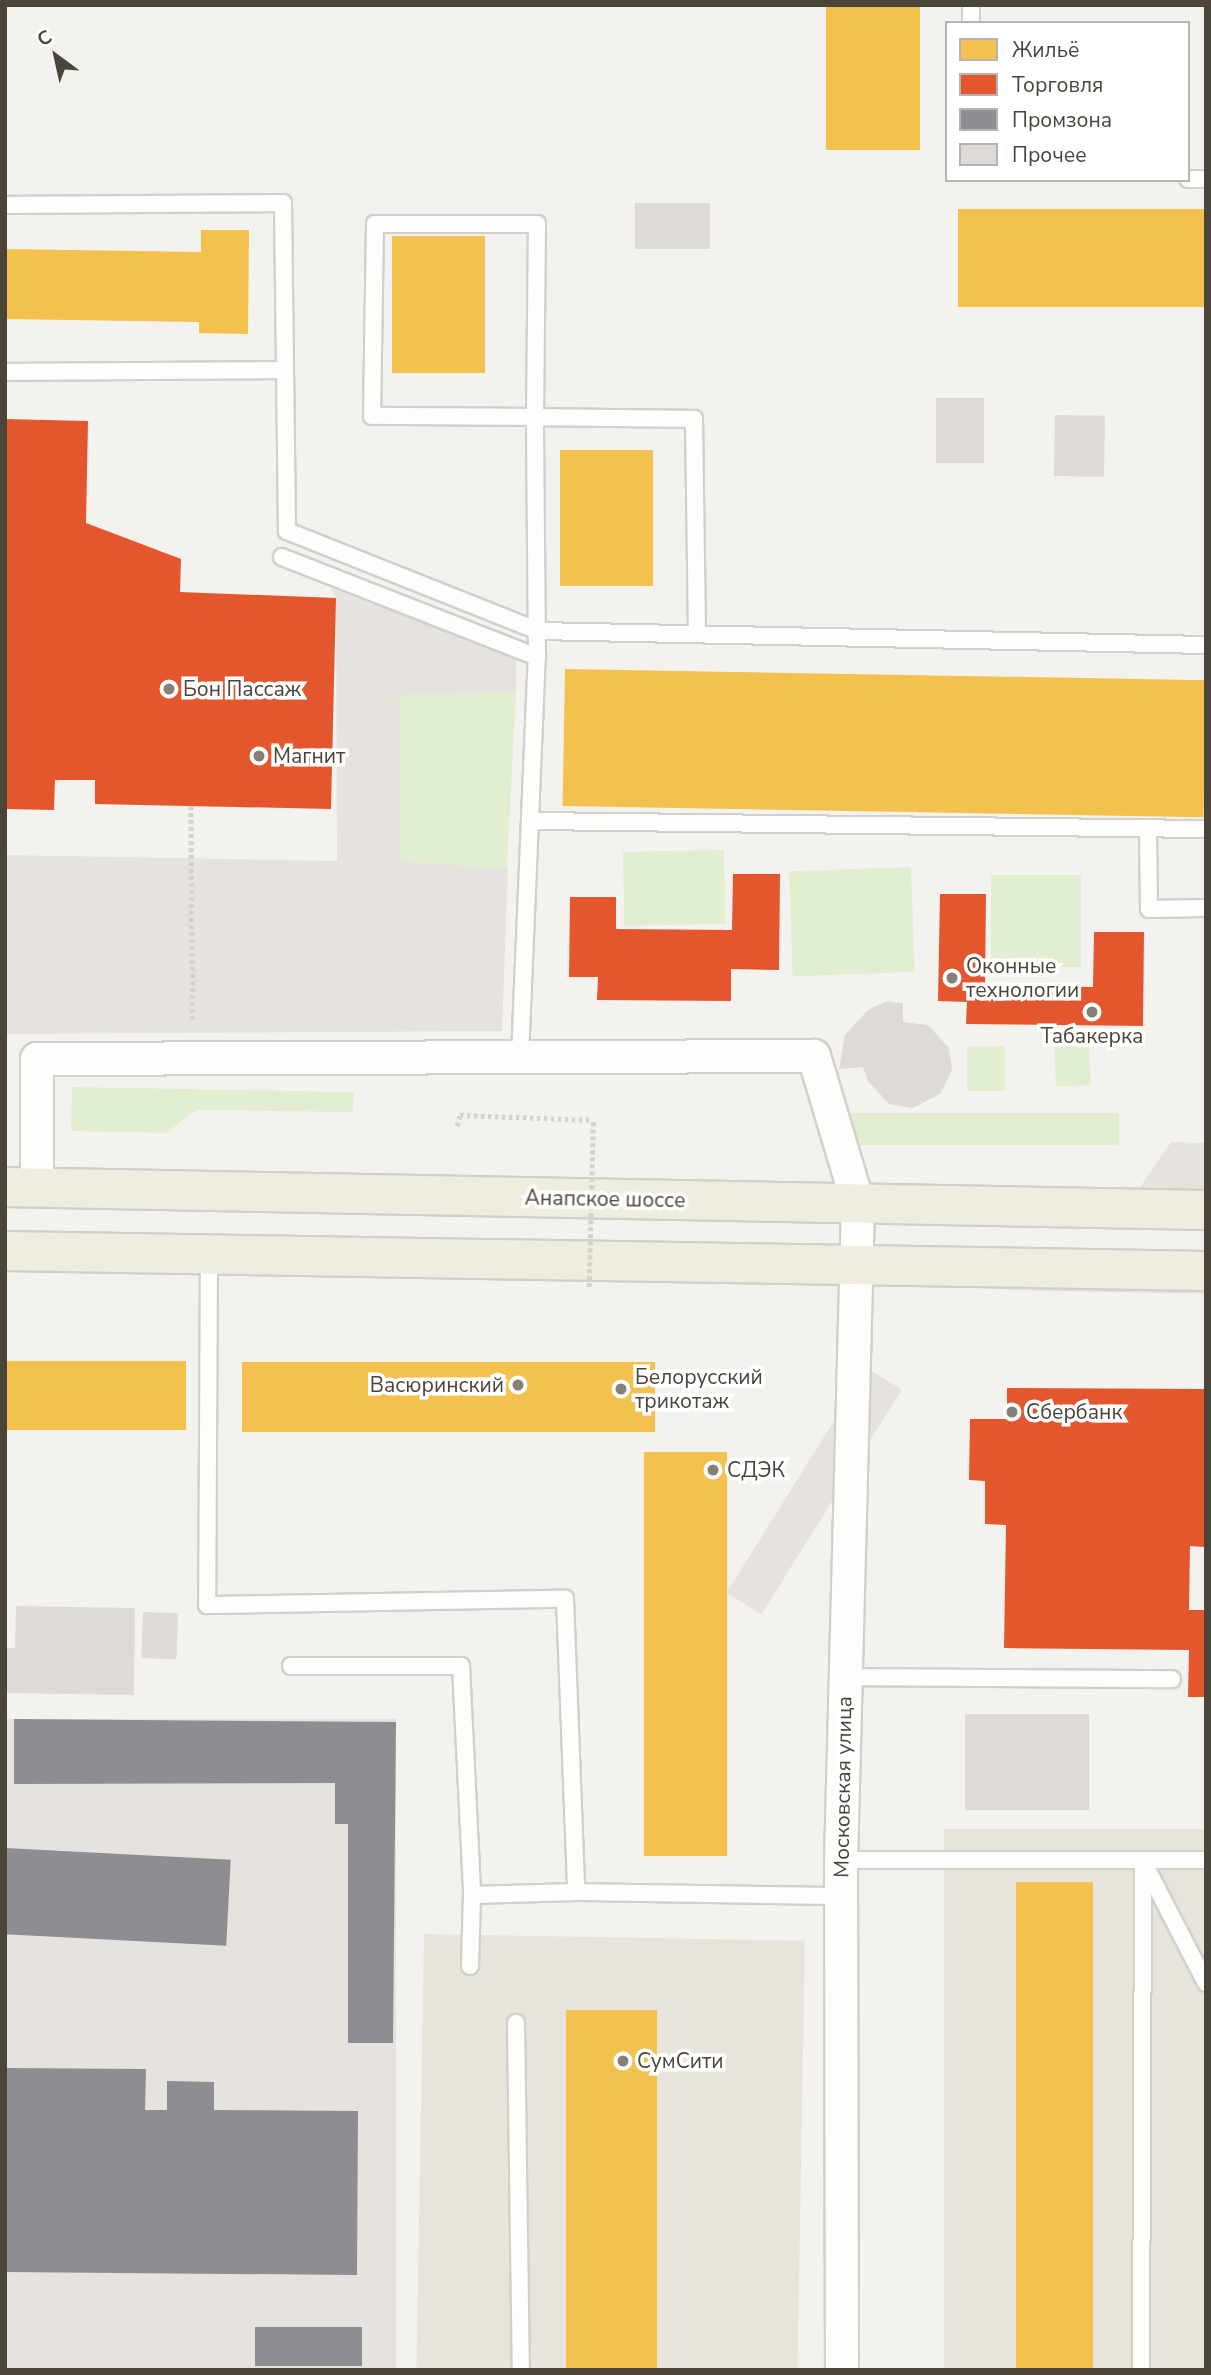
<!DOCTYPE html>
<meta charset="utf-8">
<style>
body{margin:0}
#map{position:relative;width:1211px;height:2375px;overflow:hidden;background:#f4f2ee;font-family:"Nunito Sans",sans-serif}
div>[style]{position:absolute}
.residential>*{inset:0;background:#e7e4dc;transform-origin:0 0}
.industrial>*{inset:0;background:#e6e2de;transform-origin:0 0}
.green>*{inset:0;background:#e1eecf;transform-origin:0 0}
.parking>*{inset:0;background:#e6e3df;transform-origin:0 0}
.homes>*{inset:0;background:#f2c14e;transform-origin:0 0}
.shops>*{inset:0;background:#e4572e}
.industry>*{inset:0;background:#8d8d92;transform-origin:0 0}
.building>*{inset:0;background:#dedbd6;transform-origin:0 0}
.path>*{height:4.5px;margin-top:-2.25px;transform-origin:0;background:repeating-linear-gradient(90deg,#d3d2cc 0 3.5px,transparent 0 7px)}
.roads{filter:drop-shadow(2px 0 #d2d0cb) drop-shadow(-2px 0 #d2d0cb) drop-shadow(0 2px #d2d0cb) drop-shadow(0 -2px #d2d0cb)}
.service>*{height:16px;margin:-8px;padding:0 8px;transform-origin:8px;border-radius:8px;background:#fdfdfc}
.minor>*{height:32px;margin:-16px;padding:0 16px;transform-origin:16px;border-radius:16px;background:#fdfdfc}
.trunk>*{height:38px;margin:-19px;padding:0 19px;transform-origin:19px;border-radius:19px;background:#f0ece0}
.path-bridge>*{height:4.5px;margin-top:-2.25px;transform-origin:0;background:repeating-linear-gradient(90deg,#d3d2cc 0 3.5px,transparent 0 7px)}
.dots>*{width:19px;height:19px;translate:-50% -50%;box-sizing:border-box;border:4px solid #fff;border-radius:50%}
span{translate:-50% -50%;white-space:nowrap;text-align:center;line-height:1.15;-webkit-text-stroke:7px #fff;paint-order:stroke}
.poi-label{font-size:21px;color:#4b4439}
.left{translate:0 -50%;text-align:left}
.right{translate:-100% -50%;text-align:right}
.street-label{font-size:21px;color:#4b4439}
.frame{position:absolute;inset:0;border:7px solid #4b4439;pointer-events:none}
.legend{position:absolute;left:945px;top:21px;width:245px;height:161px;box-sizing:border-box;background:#fff;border:2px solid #b7b4b0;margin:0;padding:9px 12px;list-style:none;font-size:21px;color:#4b4439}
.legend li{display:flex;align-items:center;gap:14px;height:35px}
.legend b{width:35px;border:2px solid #b7b4b0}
.north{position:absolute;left:21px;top:21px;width:70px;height:70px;-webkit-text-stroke:5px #fff;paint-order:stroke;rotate:327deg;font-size:19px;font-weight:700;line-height:28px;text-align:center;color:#4b4439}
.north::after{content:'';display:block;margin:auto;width:24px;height:32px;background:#4b4439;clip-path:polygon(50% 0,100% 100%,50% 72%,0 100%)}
</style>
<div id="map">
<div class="residential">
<div style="left:1206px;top:1829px;width:541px;height:262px;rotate:90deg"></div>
<div style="left:424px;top:1934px;width:381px;height:436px;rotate:1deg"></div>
</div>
<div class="industrial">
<div style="left:5px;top:1719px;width:391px;height:651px"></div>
</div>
<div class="green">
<div style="left:516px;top:693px;width:175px;height:117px;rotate:93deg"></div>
<div style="left:724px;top:850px;width:74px;height:101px;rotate:89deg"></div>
<div style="left:911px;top:867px;width:105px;height:122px;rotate:88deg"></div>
<div style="left:991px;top:875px;width:90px;height:92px"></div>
<div style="left:1089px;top:1045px;width:40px;height:35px;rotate:87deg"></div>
<div style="left:967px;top:1046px;width:38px;height:45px"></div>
<div style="clip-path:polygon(72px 1087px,354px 1092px,353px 1112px,196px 1110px,166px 1133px,71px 1131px)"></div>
<div style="left:1119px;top:1113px;width:32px;height:268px;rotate:90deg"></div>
</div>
<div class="parking">
<div style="clip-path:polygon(330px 588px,516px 657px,516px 693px,399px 695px,401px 862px,508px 868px,502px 1031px,5px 1034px,5px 855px,337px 861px,336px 598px)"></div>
<div style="clip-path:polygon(1171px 1142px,1206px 1143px,1206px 1197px,1134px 1196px)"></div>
<div style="clip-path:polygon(995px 1279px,1206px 1282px,1206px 1294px,1008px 1290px)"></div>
<div style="left:867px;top:1368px;width:41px;height:265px;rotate:32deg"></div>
</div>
<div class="homes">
<div style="left:826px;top:5px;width:94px;height:145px"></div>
<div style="left:1206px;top:209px;width:98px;height:248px;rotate:90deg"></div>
<div style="clip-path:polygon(201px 230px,249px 230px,248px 334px,199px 333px,199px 322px,5px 319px,5px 249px,201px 252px)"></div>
<div style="left:485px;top:236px;width:137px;height:93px;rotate:90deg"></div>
<div style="left:560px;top:450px;width:93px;height:136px"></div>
<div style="left:565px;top:669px;width:641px;height:137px;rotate:1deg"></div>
<div style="left:5px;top:1361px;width:181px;height:69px"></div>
<div style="left:242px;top:1362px;width:413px;height:70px"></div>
<div style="left:727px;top:1452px;width:404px;height:83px;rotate:90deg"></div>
<div style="left:1016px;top:1882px;width:77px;height:488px"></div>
<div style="left:657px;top:2010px;width:360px;height:91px;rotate:90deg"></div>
</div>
<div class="shops">
<div style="clip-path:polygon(5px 419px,88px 421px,86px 523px,181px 559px,180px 592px,336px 598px,331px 809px,95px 804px,95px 780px,55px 780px,54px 810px,5px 809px)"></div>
<div style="clip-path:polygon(733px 874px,780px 874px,779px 970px,731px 969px,731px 1001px,597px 1000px,598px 977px,569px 977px,570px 897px,616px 897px,616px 929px,732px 930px)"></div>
<div style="clip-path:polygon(940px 894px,986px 894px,985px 986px,1093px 987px,1094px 932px,1144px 932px,1143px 1026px,966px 1024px,967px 1002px,938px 1001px)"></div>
<div style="clip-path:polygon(1007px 1388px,1206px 1389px,1204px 1547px,1190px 1546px,1189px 1610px,1206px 1610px,1206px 1697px,1188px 1697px,1189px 1650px,1004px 1648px,1006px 1525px,985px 1524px,985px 1481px,969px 1480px,970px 1419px,1007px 1419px)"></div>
</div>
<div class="industry">
<div style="clip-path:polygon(14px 1719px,396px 1722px,393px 2043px,348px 2043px,348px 1824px,335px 1824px,335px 1783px,14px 1784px)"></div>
<div style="left:5px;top:1848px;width:226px;height:86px;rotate:3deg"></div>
<div style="clip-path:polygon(5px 2068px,146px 2069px,145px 2110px,167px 2110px,167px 2081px,214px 2082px,214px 2110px,358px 2111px,357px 2275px,5px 2272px)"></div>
<div style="left:255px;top:2327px;width:107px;height:39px"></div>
</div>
<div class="building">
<div style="left:635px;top:203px;width:75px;height:46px"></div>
<div style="left:936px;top:398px;width:48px;height:65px"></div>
<div style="left:1055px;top:415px;width:50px;height:61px;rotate:1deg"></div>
<div style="clip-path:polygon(887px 1001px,903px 1003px,903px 1022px,928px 1025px,949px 1048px,952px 1070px,940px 1094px,913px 1108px,889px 1104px,868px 1081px,863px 1067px,839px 1069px,845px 1035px,868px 1010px)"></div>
<div style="clip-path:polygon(16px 1606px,135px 1608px,134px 1695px,5px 1693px,5px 1648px,15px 1648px)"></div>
<div style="left:143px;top:1612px;width:35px;height:46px;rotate:2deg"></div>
<div style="left:965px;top:1714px;width:124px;height:96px"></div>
</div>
<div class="path">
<div style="left:191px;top:806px;width:216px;rotate:89.5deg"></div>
<div style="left:457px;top:1126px;width:11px;rotate:-75deg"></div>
<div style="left:460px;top:1115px;width:133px;rotate:2.2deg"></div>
</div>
<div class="roads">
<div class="service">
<div style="left:971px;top:23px;width:18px;rotate:-90deg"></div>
<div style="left:1188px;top:179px;width:18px"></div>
<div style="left:5px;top:205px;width:278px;rotate:-0.4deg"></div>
<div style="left:283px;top:203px;width:328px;rotate:89.3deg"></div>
<div style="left:287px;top:531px;width:270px;rotate:21.7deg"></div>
<div style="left:538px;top:631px;width:668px;rotate:1.2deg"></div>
<div style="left:5px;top:372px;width:278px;rotate:-0.4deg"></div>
<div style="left:282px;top:557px;width:274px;rotate:21.4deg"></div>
<div style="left:531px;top:821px;width:675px;rotate:0.68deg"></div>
<div style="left:1148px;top:829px;width:80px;rotate:89.3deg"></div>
<div style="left:1149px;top:909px;width:57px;rotate:-1deg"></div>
<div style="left:520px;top:1057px;width:400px;rotate:-87.6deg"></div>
<div style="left:537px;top:657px;width:240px;rotate:-90.5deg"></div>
<div style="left:535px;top:417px;width:163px;rotate:-179.6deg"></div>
<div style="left:372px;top:416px;width:192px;rotate:-89.1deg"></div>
<div style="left:375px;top:224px;width:162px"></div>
<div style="left:537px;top:224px;width:193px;rotate:90.6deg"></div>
<div style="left:535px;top:417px;width:159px;rotate:0.7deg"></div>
<div style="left:694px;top:419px;width:213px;rotate:89.2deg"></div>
<div style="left:209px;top:1254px;width:351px;rotate:90.3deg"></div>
<div style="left:207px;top:1605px;width:358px;rotate:-1deg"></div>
<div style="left:565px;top:1599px;width:293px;rotate:87.8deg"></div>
<div style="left:576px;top:1892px;width:265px;rotate:0.9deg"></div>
<div style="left:291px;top:1666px;width:170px"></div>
<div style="left:461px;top:1666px;width:229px;rotate:87.2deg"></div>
<div style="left:845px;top:1677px;width:327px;rotate:0.4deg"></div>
<div style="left:841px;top:1860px;width:365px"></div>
<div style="left:1144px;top:1863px;width:135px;rotate:62.7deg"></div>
<div style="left:470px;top:1966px;width:71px;rotate:-88.4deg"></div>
<div style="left:472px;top:1895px;width:104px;rotate:-1.7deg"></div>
<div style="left:516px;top:2023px;width:347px;rotate:89.2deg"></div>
<div style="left:1141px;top:2370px;width:509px;rotate:-89.77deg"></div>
</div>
<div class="minor">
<div style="left:37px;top:1187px;width:128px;rotate:-90deg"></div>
<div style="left:37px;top:1059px;width:777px;rotate:-0.22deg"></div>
<div style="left:814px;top:1056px;width:154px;rotate:73.4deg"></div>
<div style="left:858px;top:1204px;width:656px;rotate:91.48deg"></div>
<div style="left:841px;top:1860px;width:510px;rotate:89.89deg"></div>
</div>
<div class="trunk">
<div style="left:5px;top:1187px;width:1201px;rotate:1.1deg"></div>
<div style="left:5px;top:1251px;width:1201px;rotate:0.95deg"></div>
</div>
</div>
<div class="path-bridge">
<div style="left:589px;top:1287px;width:167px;rotate:-88.6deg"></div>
</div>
<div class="dots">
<div style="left:169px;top:689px;background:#868178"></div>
<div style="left:259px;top:756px;background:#868178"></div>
<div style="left:952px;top:978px;background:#868178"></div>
<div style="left:1092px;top:1012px;background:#868178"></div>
<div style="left:518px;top:1385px;background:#868178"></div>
<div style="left:621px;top:1389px;background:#868178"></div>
<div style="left:1012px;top:1412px;background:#868178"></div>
<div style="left:713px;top:1470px;background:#868178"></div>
<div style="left:623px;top:2061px;background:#868178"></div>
</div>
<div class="poi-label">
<span class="left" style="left:183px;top:689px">Бон Пассаж</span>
<span class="left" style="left:273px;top:756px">Магнит</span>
<span class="left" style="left:966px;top:978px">Оконные<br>технологии</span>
<span style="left:1092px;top:1036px">Табакерка</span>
<span class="left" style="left:635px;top:1389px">Белорусский<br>трикотаж</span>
<span class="right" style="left:504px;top:1385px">Васюринский</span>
<span class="left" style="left:1026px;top:1412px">Сбербанк</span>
<span class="left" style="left:727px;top:1470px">СДЭК</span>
<span class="left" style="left:637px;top:2061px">СумСити</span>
</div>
<div class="street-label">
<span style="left:605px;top:1199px;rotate:1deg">Анапское шоссе</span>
<span style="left:843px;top:1787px;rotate:-89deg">Московская улица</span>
</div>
<div class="frame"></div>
<ul class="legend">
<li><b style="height:19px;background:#f2c14e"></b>Жильё</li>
<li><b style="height:19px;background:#e4572e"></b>Торговля</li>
<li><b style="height:19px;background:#8d8d92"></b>Промзона</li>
<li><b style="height:19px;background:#dedbd6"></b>Прочее</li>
</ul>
<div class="north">С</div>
</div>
